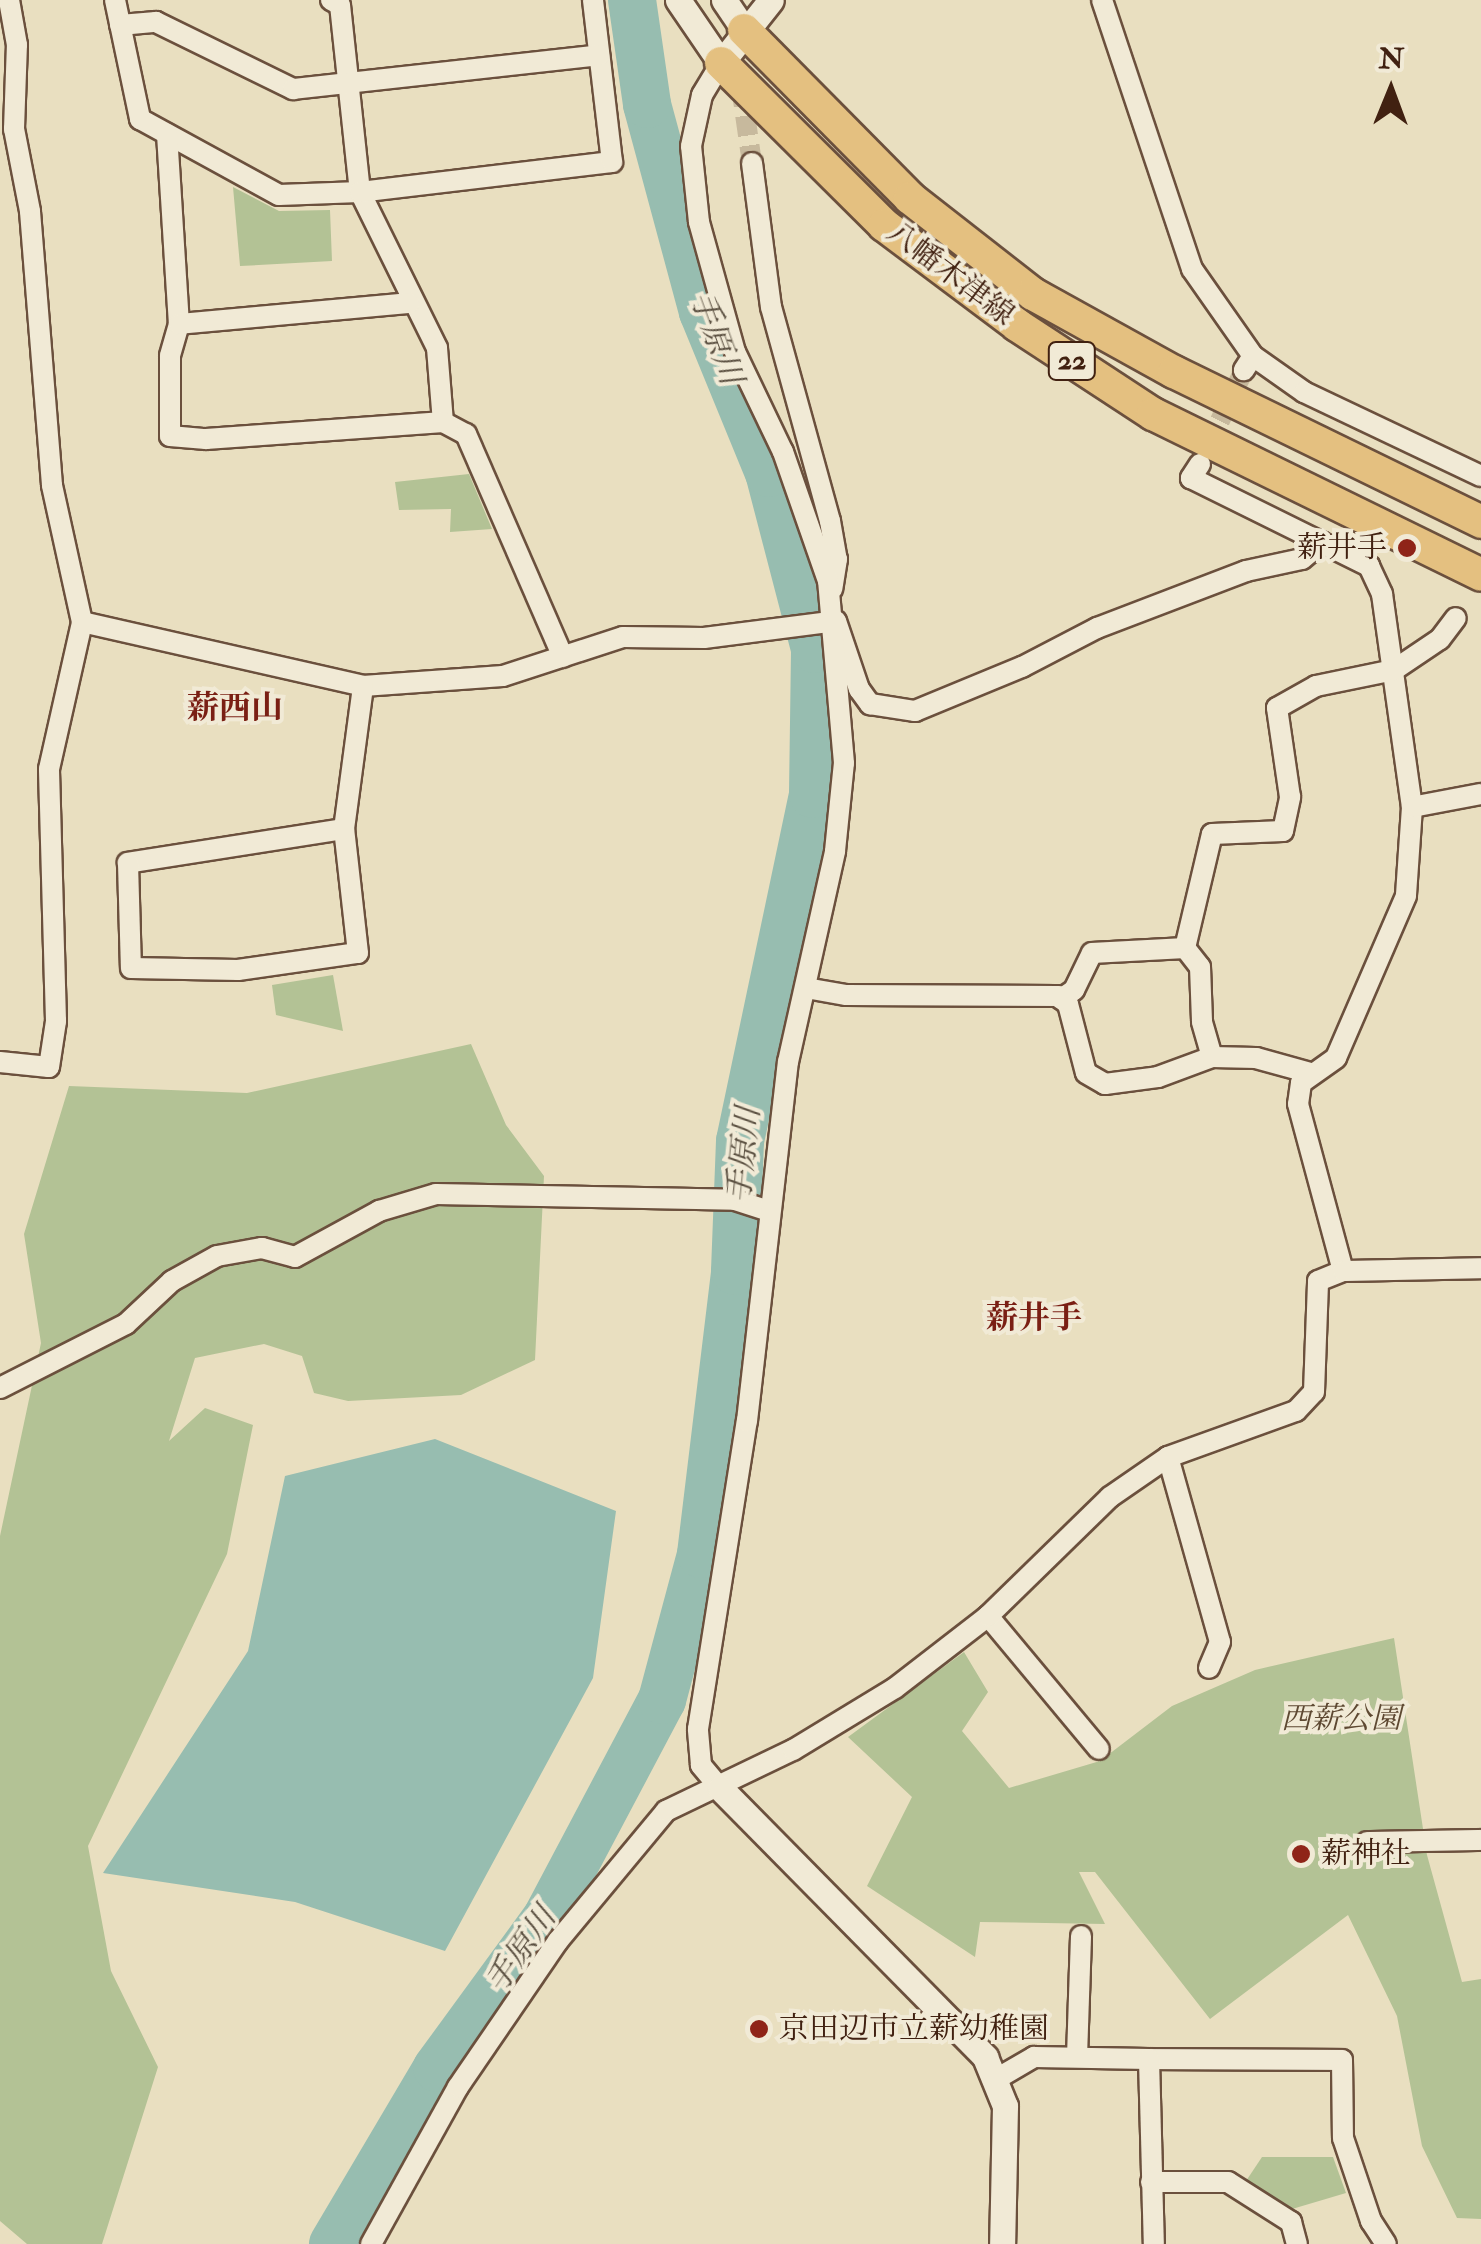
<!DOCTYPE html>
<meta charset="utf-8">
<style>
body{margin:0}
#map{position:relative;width:1481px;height:2244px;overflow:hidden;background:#e9dfc0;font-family:"IM FELL Double Pica","Noto Serif JP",serif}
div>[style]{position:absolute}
.green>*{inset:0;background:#b3c295}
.water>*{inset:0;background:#97bdb0}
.river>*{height:48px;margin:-24px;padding:0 24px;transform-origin:24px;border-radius:24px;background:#97bdb0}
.minor-tunnel>*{height:20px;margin-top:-10px;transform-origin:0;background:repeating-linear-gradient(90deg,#c7b99d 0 20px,transparent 0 30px)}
.roads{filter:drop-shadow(2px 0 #6b503d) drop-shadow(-2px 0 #6b503d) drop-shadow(0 2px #6b503d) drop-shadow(0 -2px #6b503d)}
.minor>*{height:20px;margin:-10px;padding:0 10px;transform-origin:10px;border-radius:10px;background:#f1ead6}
.tertiary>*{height:25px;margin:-12.5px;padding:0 12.5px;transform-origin:12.5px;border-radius:12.5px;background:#f1ead6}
.primary>*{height:32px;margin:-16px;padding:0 16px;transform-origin:16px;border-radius:16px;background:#e4c080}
.dots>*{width:28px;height:28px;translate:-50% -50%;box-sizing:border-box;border:5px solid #f1ead6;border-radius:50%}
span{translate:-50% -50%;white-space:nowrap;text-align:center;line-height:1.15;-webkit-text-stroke:8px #f1ead6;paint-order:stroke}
.shield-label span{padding:2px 8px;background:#f1ead6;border:2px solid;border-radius:8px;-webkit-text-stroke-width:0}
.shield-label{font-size:28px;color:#412111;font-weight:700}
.street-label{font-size:30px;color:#412111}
.poi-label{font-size:30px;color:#412111}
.right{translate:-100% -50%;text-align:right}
.left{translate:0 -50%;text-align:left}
.park-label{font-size:30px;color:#5e4932;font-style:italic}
.water-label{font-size:32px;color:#5b5041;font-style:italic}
.neighbourhood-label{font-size:32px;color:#7a1f14;font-weight:700}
.north{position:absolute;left:1341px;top:40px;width:100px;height:100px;-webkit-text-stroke:8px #f1ead6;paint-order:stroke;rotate:1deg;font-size:28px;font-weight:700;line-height:40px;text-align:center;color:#412111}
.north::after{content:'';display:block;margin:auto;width:35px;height:45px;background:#412111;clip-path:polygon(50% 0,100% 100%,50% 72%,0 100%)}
</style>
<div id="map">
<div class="green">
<div style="clip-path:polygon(233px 187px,279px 211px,330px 210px,332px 261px,240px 266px)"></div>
<div style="clip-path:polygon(469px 474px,492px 529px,450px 532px,451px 509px,399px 510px,395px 482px)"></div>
<div style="clip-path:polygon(333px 975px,343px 1031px,276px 1015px,272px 985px)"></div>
<div style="clip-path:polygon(471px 1044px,506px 1125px,544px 1176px,535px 1360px,461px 1395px,348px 1401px,314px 1393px,302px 1356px,264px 1344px,195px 1358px,169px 1441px,205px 1408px,253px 1425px,227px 1554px,88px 1846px,111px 1971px,158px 2067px,102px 2244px,27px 2244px,0 2221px,0 1536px,41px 1343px,24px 1234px,69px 1086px,247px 1093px)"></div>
<div style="clip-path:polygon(1394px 1638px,1427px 1855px,1462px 1982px,1481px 1979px,1481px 2219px,1457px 2218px,1422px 2146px,1397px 2016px,1348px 1915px,1210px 2019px,1095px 1872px,1079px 1872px,1105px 1924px,980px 1922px,975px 1957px,867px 1886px,912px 1797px,848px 1737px,964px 1652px,988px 1692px,962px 1731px,1009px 1788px,1100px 1761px,1172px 1706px,1255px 1670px)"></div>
<div style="clip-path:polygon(1262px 2157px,1333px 2157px,1346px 2193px,1282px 2212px,1242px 2187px)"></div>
</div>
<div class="water">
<div style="clip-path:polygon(435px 1439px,616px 1511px,593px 1678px,445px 1951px,295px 1902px,103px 1873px,248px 1651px,285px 1476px)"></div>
</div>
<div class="river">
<div style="left:333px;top:2244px;width:204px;rotate:-59.4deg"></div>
<div style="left:437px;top:2068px;width:187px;rotate:-53.9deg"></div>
<div style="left:547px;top:1917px;width:246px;rotate:-62.1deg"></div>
<div style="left:662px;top:1700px;width:151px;rotate:-75deg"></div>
<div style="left:701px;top:1554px;width:285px;rotate:-83.1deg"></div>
<div style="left:735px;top:1271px;width:130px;rotate:-87.8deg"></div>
<div style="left:740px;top:1141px;width:355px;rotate:-78.1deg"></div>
<div style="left:813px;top:794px;width:145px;rotate:-89.2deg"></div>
<div style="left:815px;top:649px;width:182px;rotate:-104.6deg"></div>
<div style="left:769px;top:473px;width:174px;rotate:-112.3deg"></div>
<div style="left:703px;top:312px;width:215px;rotate:-105.1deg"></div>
<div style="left:647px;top:104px;width:105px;rotate:-98.2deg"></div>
</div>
<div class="minor-tunnel">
<div style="left:741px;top:86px;width:78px;rotate:81.9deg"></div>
<div style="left:1207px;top:448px;width:86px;rotate:-64.6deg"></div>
</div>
<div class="roads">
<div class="minor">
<div style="left:115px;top:0;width:122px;rotate:78.1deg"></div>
<div style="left:140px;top:119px;width:158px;rotate:28.7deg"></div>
<div style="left:279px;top:195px;width:81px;rotate:-2.1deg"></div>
<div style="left:360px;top:192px;width:174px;rotate:63.7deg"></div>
<div style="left:437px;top:348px;width:74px;rotate:85.4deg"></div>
<div style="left:331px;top:0;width:10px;rotate:29deg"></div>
<div style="left:340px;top:5px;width:188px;rotate:83.9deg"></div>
<div style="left:360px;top:192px;width:254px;rotate:-6.8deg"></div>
<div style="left:612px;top:162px;width:163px;rotate:-96.7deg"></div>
<div style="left:1102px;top:0;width:284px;rotate:71.5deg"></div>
<div style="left:1192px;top:269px;width:106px;rotate:55deg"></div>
<div style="left:1253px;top:356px;width:17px;rotate:123deg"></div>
<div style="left:120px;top:25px;width:36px;rotate:-5deg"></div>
<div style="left:156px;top:22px;width:153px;rotate:26.1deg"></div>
<div style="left:293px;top:89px;width:308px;rotate:-6.3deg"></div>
<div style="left:167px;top:134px;width:190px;rotate:86.4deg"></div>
<div style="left:179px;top:324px;width:33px;rotate:106deg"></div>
<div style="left:170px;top:356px;width:80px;rotate:90deg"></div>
<div style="left:170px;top:436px;width:36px;rotate:5deg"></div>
<div style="left:206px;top:439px;width:238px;rotate:-4.1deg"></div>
<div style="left:443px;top:422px;width:26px;rotate:28deg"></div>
<div style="left:466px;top:434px;width:243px;rotate:66.5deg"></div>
<div style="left:752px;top:163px;width:145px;rotate:82.5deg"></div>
<div style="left:771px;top:307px;width:222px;rotate:74.6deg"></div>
<div style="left:830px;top:521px;width:39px;rotate:80deg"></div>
<div style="left:837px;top:559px;width:30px;rotate:99deg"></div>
<div style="left:179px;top:324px;width:231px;rotate:-5.2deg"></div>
<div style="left:1253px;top:356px;width:62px;rotate:35.2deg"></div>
<div style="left:1304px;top:392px;width:196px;rotate:25.4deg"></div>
<div style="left:1200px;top:464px;width:17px;rotate:123deg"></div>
<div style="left:1191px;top:478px;width:199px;rotate:26.3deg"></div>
<div style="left:1369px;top:566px;width:31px;rotate:65deg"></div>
<div style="left:1382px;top:594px;width:215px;rotate:82deg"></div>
<div style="left:1412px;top:807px;width:89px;rotate:93.9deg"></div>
<div style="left:1406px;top:896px;width:176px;rotate:113.4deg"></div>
<div style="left:1336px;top:1058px;width:43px;rotate:144.5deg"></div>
<div style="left:1301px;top:1083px;width:21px;rotate:98deg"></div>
<div style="left:1298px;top:1104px;width:173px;rotate:74.9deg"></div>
<div style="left:82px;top:622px;width:288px;rotate:12.8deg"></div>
<div style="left:363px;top:686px;width:140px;rotate:-4.1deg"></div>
<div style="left:503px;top:676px;width:126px;rotate:-18deg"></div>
<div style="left:623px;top:637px;width:81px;rotate:0.7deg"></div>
<div style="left:704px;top:638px;width:133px;rotate:-7.3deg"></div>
<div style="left:836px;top:621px;width:72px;rotate:71.3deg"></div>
<div style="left:859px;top:689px;width:19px;rotate:54deg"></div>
<div style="left:870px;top:704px;width:46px;rotate:8.8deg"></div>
<div style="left:915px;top:711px;width:116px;rotate:-22.4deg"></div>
<div style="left:1022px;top:667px;width:85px;rotate:-27.5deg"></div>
<div style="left:1097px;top:628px;width:160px;rotate:-20.9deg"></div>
<div style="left:1246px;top:571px;width:57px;rotate:-12.1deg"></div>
<div style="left:1302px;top:559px;width:26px;rotate:-40deg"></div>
<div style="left:1412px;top:807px;width:70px;rotate:-10.7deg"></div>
<div style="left:344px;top:829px;width:219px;rotate:171.1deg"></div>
<div style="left:128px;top:863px;width:105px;rotate:88.4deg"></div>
<div style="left:131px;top:968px;width:107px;rotate:1.1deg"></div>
<div style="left:238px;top:970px;width:121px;rotate:-8.1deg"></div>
<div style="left:358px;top:953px;width:125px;rotate:-96.4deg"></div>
<div style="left:344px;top:829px;width:144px;rotate:-82.4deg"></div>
<div style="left:806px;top:988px;width:41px;rotate:9.9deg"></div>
<div style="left:846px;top:995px;width:212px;rotate:0.3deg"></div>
<div style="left:1058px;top:996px;width:13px;rotate:39deg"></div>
<div style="left:1068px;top:1004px;width:71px;rotate:75.4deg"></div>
<div style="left:1086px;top:1073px;width:22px;rotate:30deg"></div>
<div style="left:1105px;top:1084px;width:53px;rotate:-7.5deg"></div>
<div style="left:1158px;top:1077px;width:58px;rotate:-20.3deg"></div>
<div style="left:1212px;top:1057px;width:37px;rotate:-106deg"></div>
<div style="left:1202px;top:1021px;width:54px;rotate:-92.1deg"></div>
<div style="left:1200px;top:967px;width:24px;rotate:-128deg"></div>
<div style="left:1185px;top:948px;width:117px;rotate:-76.7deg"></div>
<div style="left:1212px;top:834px;width:71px;rotate:-2.4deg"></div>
<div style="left:1283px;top:831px;width:35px;rotate:-78deg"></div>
<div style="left:1290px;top:797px;width:90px;rotate:-98.3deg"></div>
<div style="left:1277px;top:708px;width:45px;rotate:-29.4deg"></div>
<div style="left:1316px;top:686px;width:80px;rotate:-11.6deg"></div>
<div style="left:1394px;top:670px;width:55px;rotate:-34deg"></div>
<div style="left:1440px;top:639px;width:26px;rotate:-53deg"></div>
<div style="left:1061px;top:999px;width:16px;rotate:-35deg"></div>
<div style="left:1074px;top:990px;width:41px;rotate:-64.1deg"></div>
<div style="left:1092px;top:953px;width:93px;rotate:-3.1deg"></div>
<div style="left:1212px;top:1057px;width:44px;rotate:1.3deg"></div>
<div style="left:1256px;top:1058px;width:56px;rotate:15.5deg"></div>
<div style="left:0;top:1062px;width:49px;rotate:5.8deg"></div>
<div style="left:49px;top:1067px;width:47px;rotate:-81.3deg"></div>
<div style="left:56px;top:1021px;width:252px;rotate:-91.6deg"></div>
<div style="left:49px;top:769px;width:151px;rotate:-77.3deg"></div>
<div style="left:82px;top:622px;width:140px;rotate:-102.4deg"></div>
<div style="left:52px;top:485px;width:275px;rotate:-94.6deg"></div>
<div style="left:30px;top:211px;width:84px;rotate:-101deg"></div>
<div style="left:14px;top:129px;width:84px;rotate:-88deg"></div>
<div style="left:17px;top:45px;width:46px;rotate:-100.1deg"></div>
<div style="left:0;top:1388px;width:141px;rotate:-26.9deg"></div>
<div style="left:126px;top:1324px;width:63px;rotate:-43.1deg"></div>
<div style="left:172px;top:1281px;width:51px;rotate:-29.1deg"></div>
<div style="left:217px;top:1256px;width:46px;rotate:-10.1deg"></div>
<div style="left:262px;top:1248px;width:34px;rotate:15deg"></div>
<div style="left:295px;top:1257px;width:96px;rotate:-28.7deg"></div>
<div style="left:379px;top:1211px;width:59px;rotate:-16.6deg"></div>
<div style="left:436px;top:1194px;width:299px;rotate:1.1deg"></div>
<div style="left:735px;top:1200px;width:35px;rotate:18deg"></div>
<div style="left:1168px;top:1457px;width:192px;rotate:74.3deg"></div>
<div style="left:1220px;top:1642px;width:28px;rotate:113deg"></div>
<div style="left:988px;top:1616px;width:173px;rotate:50.2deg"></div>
<div style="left:720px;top:1788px;width:30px;rotate:-130deg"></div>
<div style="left:701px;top:1765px;width:36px;rotate:-95deg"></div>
<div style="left:698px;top:1729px;width:312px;rotate:-81deg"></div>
<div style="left:747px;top:1421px;width:361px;rotate:-83.5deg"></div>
<div style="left:788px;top:1062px;width:216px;rotate:-77.4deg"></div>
<div style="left:835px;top:851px;width:88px;rotate:-84.2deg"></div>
<div style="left:844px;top:763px;width:183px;rotate:-95deg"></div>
<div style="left:828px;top:581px;width:137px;rotate:-109.2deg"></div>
<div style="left:783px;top:452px;width:111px;rotate:-115.6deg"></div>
<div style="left:735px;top:352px;width:135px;rotate:-105.5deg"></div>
<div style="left:699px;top:222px;width:76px;rotate:-96deg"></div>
<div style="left:691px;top:146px;width:52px;rotate:-77.8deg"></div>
<div style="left:702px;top:95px;width:37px;rotate:-59deg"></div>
<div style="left:1367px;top:1842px;width:114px;rotate:-1deg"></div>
<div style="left:1077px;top:2057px;width:121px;rotate:-88.1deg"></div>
<div style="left:1149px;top:2059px;width:193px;rotate:0.3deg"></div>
<div style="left:1342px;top:2060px;width:78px;rotate:89.3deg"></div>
<div style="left:1343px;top:2138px;width:88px;rotate:71.4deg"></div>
<div style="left:1371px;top:2221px;width:27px;rotate:57deg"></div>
<div style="left:998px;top:2078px;width:42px;rotate:-30.3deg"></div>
<div style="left:1034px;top:2057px;width:115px;rotate:1deg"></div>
<div style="left:1149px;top:2059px;width:185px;rotate:88.5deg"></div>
<div style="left:1151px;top:2182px;width:77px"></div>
<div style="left:1228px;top:2182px;width:75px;rotate:32.4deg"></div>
<div style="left:1291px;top:2222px;width:23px;rotate:75deg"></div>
<div style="left:371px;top:2244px;width:179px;rotate:-61deg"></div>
<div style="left:458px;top:2087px;width:177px;rotate:-55.6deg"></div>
<div style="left:558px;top:1941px;width:169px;rotate:-50.3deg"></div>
<div style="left:666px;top:1811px;width:141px;rotate:-25.7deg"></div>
<div style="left:793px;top:1750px;width:119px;rotate:-31.3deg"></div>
<div style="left:895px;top:1688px;width:118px;rotate:-37.7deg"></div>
<div style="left:988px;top:1616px;width:170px;rotate:-44.3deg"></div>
<div style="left:1110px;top:1497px;width:70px;rotate:-34.6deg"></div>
<div style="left:1168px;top:1457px;width:136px;rotate:-19.8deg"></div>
<div style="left:1296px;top:1411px;width:26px;rotate:-47deg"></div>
<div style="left:1314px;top:1392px;width:111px;rotate:-87.9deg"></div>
<div style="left:1318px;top:1281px;width:27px;rotate:-22deg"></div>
<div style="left:1343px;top:1271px;width:138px;rotate:-1.2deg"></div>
</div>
<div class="tertiary">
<div style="left:678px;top:0;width:76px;rotate:55.7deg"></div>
<div style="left:721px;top:63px;width:80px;rotate:-51.6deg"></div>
<div style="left:724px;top:0;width:36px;rotate:56deg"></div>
<div style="left:720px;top:1788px;width:378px;rotate:45.4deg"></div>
<div style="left:985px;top:2057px;width:53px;rotate:67.8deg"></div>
<div style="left:1005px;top:2106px;width:138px;rotate:91.2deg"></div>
</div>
<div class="primary">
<div style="left:744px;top:30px;width:236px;rotate:45.3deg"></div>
<div style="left:910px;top:198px;width:156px;rotate:38deg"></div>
<div style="left:1033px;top:294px;width:161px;rotate:29deg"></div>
<div style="left:1174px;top:372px;width:342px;rotate:26deg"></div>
<div style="left:721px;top:63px;width:230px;rotate:44.8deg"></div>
<div style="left:884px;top:225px;width:166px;rotate:36.9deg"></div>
<div style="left:1017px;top:325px;width:163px;rotate:33.2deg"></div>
<div style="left:1153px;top:414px;width:365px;rotate:26.1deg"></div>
</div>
</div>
<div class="dots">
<div style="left:1407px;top:548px;background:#8f2418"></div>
<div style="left:1301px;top:1854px;background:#8f2418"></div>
<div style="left:759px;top:2029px;background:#8f2418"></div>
</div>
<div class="shield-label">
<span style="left:1072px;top:361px">22</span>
</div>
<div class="street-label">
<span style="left:950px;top:274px;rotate:37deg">八幡木津線</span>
</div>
<div class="poi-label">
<span class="right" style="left:1387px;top:548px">薪井手</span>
<span class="left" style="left:1321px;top:1854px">薪神社</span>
<span class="left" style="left:779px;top:2029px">京田辺市立薪幼稚園</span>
</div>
<div class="park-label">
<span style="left:1341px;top:1719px">西薪公園</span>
</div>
<div class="water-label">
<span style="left:716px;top:338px;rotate:70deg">手原川</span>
<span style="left:744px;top:1155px;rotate:-84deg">手原川</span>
<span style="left:521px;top:1950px;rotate:-55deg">手原川</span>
</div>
<div class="neighbourhood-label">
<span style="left:235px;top:708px">薪西山</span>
<span style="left:1034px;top:1318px">薪井手</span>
</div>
<div class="north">N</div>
</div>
